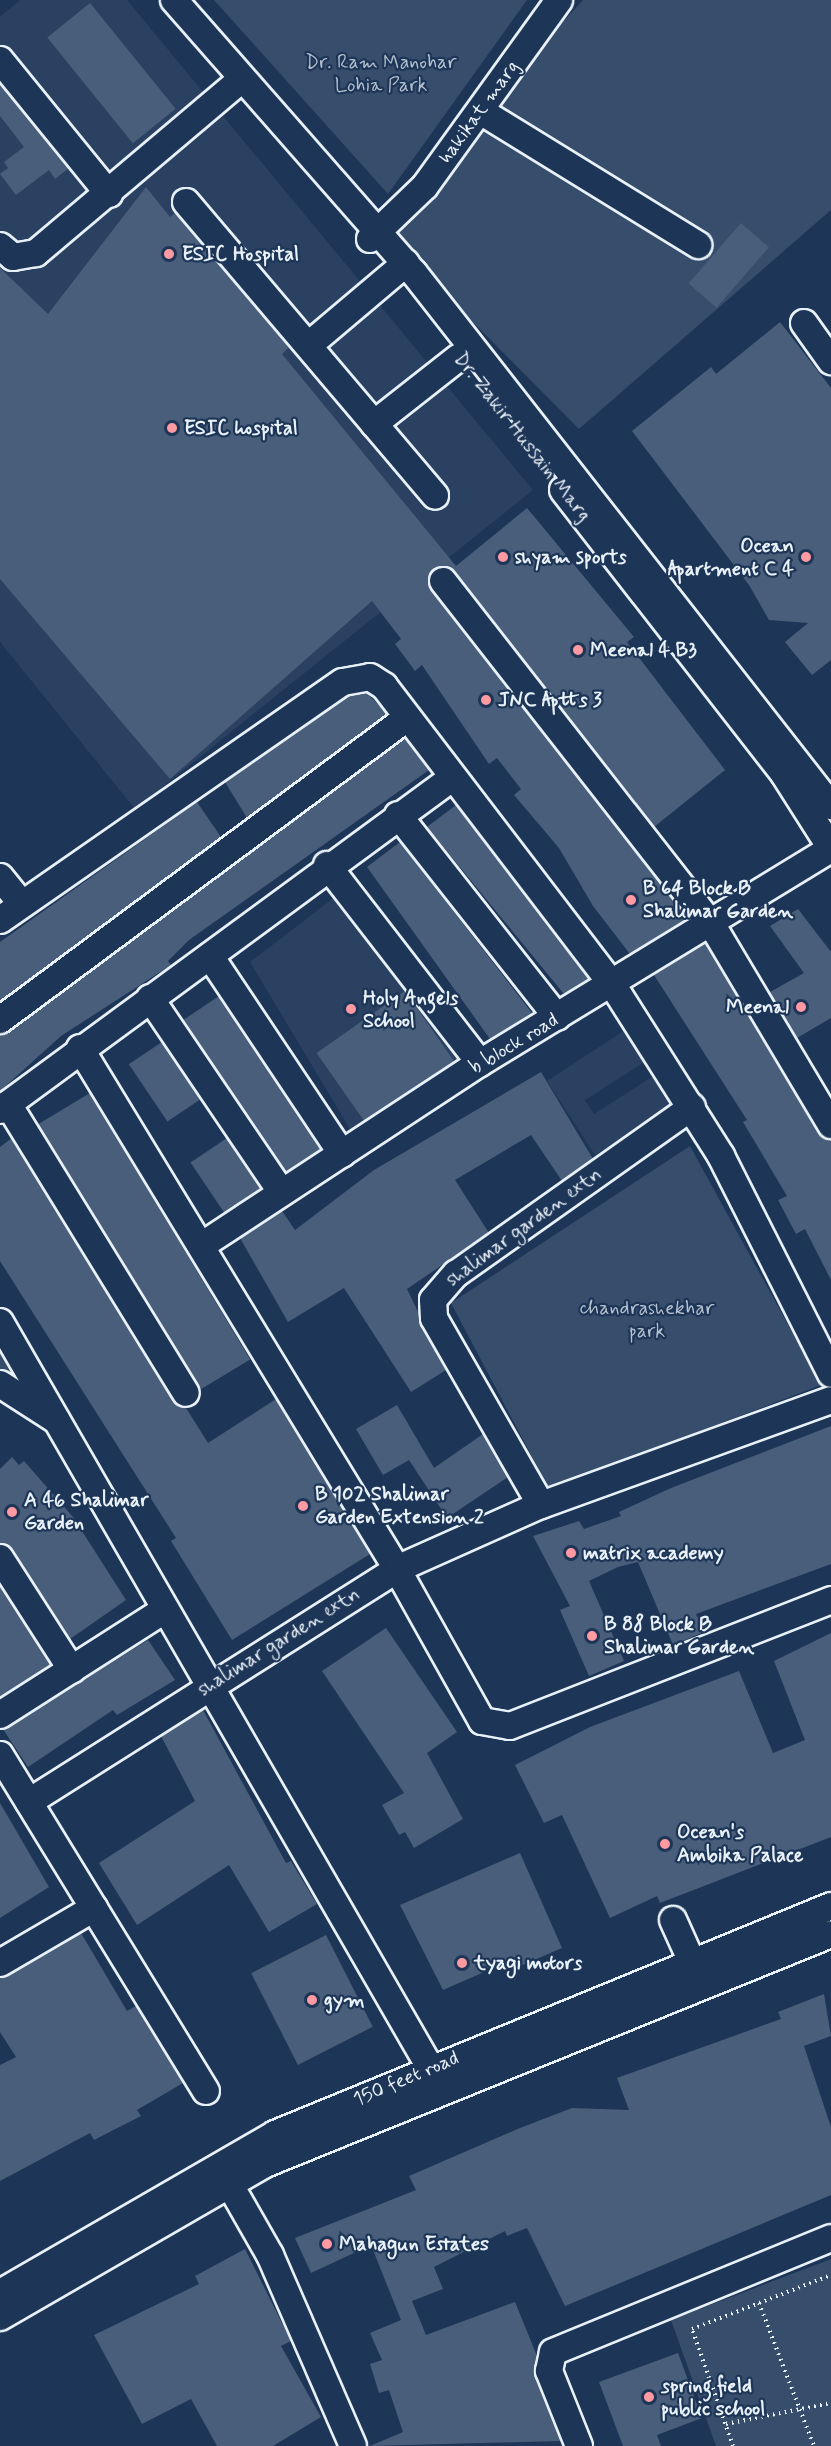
<!DOCTYPE html>
<style>
body{margin:0}
#map{position:relative;width:831px;height:2446px;overflow:hidden;background:#1d3557;font-family:Mynerve,sans-serif}
div>[style]{position:absolute}
.built>*{inset:0;background:#2a4162}
.green>*{inset:0;background:#374d6c}
.building>*{inset:0;background:#495e7a;transform-origin:0 0}
.path>*{height:4px;margin-top:-2px;transform-origin:0;background:repeating-linear-gradient(90deg,#e8f1f8 0 1.5px,transparent 0 6px)}
.roads{filter:drop-shadow(2px 0 #e8f1f8) drop-shadow(-2px 0 #e8f1f8) drop-shadow(0 2px #e8f1f8) drop-shadow(0 -2px #e8f1f8)}
.minor>*{height:26px;margin:-13px;padding:0 13px;transform-origin:13px;border-radius:13px;background:#1d3557}
.dots>*{width:16px;height:16px;translate:-50% -50%;box-sizing:border-box;border:3px solid #1d3557;border-radius:50%}
span{translate:-50% -50%;white-space:nowrap;text-align:center;line-height:1.15;-webkit-text-stroke:4.5px #1d3557;paint-order:stroke}
.park-label{font-size:20px;color:#b3c0ce}
.street-label{font-size:20px;color:#e8f1f8}
.poi-label{font-size:20px;color:#e8f1f8;font-weight:700}
.left{translate:0 -50%;text-align:left}
.right{translate:-100% -50%;text-align:right}
</style>
<div id="map">
<div class="built">
<div style="clip-path:polygon(20px 0,127px 0,533px 490px,135px 809px,0 642px,0 17px)"></div>
<div style="clip-path:polygon(344px 890px,463px 1059px,353px 1134px,250px 962px)"></div>
<div style="clip-path:polygon(625px 1030px,646px 1061px,585px 1100px,594px 1114px,655px 1075px,674px 1105px,595px 1155px,547px 1081px)"></div>
</div>
<div class="green">
<div style="clip-path:polygon(214px 0,527px 0,388px 194px)"></div>
<div style="clip-path:polygon(583px 0,831px 0,831px 210px,579px 429px,413px 262px,385px 218px)"></div>
<div style="clip-path:polygon(690px 1146px,821px 1385px,549px 1489px,451px 1303px)"></div>
<div style="clip-path:polygon(0 1342px,36px 1401px,0 1389px)"></div>
<div style="clip-path:polygon(831px 2259px,831px 2446px,716px 2446px,671px 2320px)"></div>
</div>
<div class="building">
<div style="left:90px;top:3px;width:136px;height:55px;rotate:51deg"></div>
<div style="clip-path:polygon(0 84px,69px 168px,55px 179px,49px 170px,16px 195px,0 174px,8px 168px,4px 162px,24px 147px,0 116px)"></div>
<div style="clip-path:polygon(146px 187px,170px 217px,175px 213px,289px 347px,282px 354px,456px 566px,527px 508px,634px 637px,627px 642px,725px 770px,654px 827px,455px 572px,440px 566px,429px 576px,431px 590px,688px 919px,630px 954px,593px 906px,559px 848px,514px 795px,521px 789px,497px 758px,489px 764px,422px 665px,415px 671px,395px 644px,401px 639px,372px 601px,170px 779px,0 579px,0 268px,48px 314px)"></div>
<div style="left:741px;top:223px;width:37px;height:80px;rotate:41deg"></div>
<div style="clip-path:polygon(780px 322px,831px 388px,831px 660px,812px 675px,785px 642px,808px 623px,769px 620px,749px 585px,632px 431px,711px 367px,716px 374px)"></div>
<div style="clip-path:polygon(367px 693px,387px 714px,247px 818px,225px 782px,349px 696px)"></div>
<div style="clip-path:polygon(405px 738px,429px 770px,189px 940px,168px 961px,171px 965px,61px 1036px,0 1091px,0 1035px)"></div>
<div style="clip-path:polygon(197px 802px,221px 837px,0 1001px,0 942px)"></div>
<div style="clip-path:polygon(456px 805px,584px 973px,589px 979px,564px 994px,427px 827px)"></div>
<div style="clip-path:polygon(400px 842px,532px 1013px,490px 1039px,367px 867px)"></div>
<div style="clip-path:polygon(798px 909px,831px 952px,831px 1018px,797px 1038px,770px 992px,804px 973px,770px 926px)"></div>
<div style="clip-path:polygon(705px 943px,818px 1133px,831px 1140px,831px 1280px,805px 1229px,796px 1234px,778px 1200px,787px 1196px,743px 1122px,747px 1120px,654px 975px)"></div>
<div style="left:405px;top:991px;width:86px;height:108px;rotate:55deg"></div>
<div style="left:219px;top:996px;width:184px;height:44px;rotate:56deg"></div>
<div style="left:162px;top:1042px;width:69px;height:40px;rotate:56deg"></div>
<div style="clip-path:polygon(541px 1072px,593px 1159px,562px 1181px,531px 1135px,455px 1180px,489px 1233px,407px 1289px,446px 1370px,411px 1392px,344px 1288px,288px 1322px,240px 1238px,282px 1211px,295px 1230px,374px 1170px)"></div>
<div style="left:90px;top:1093px;width:311px;height:61px;rotate:59deg"></div>
<div style="clip-path:polygon(12px 1138px,173px 1401px,186px 1408px,208px 1443px,276px 1399px,370px 1554px,232px 1640px,171px 1541px,176px 1538px,0 1261px,0 1147px)"></div>
<div style="left:227px;top:1138px;width:61px;height:44px;rotate:56deg"></div>
<div style="clip-path:polygon(397px 1405px,434px 1468px,483px 1434px,508px 1477px,447px 1518px,409px 1460px,383px 1475px,356px 1429px)"></div>
<div style="clip-path:polygon(831px 1426px,831px 1564px,696px 1614px,704px 1632px,673px 1645px,638px 1562px,618px 1567px,589px 1581px,624px 1661px,589px 1676px,560px 1610px,570px 1606px,533px 1536px,579px 1521px,584px 1529px,621px 1516px,619px 1512px,671px 1488px)"></div>
<div style="clip-path:polygon(12px 1457px,19px 1465px,24px 1461px,73px 1517px,126px 1600px,70px 1639px,13px 1550px,0 1543px,0 1469px)"></div>
<div style="clip-path:polygon(0 1586px,51px 1665px,0 1697px)"></div>
<div style="clip-path:polygon(386px 1628px,457px 1732px,427px 1753px,463px 1819px,414px 1848px,405px 1832px,399px 1835px,382px 1805px,404px 1793px,322px 1671px)"></div>
<div style="clip-path:polygon(831px 1633px,831px 1837px,660px 1903px,657px 1896px,610px 1918px,562px 1815px,544px 1823px,515px 1765px,590px 1727px,739px 1671px,773px 1753px,805px 1740px,774px 1661px)"></div>
<div style="clip-path:polygon(148px 1640px,175px 1680px,117px 1715px,113px 1710px,28px 1767px,3px 1729px)"></div>
<div style="clip-path:polygon(203px 1710px,286px 1863px,291px 1861px,317px 1904px,269px 1932px,229px 1865px,137px 1925px,99px 1863px,195px 1801px,161px 1736px)"></div>
<div style="clip-path:polygon(0 1803px,49px 1887px,0 1918px)"></div>
<div style="clip-path:polygon(520px 1853px,562px 1948px,511px 1970px,507px 1962px,443px 1990px,400px 1905px)"></div>
<div style="clip-path:polygon(81px 1933px,127px 2011px,136px 2006px,183px 2083px,137px 2110px,141px 2116px,94px 2140px,90px 2133px,0 2181px,0 2065px,16px 2057px,0 2032px,0 1978px)"></div>
<div style="left:326px;top:1935px;width:103px;height:84px;rotate:63deg"></div>
<div style="clip-path:polygon(824px 1994px,831px 2036px,804px 2046px,831px 2127px,831px 2195px,565px 2306px,527px 2228px,507px 2236px,505px 2231px,434px 2267px,443px 2289px,412px 2301px,426px 2335px,515px 2302px,537px 2356px,535px 2377px,561px 2441px,370px 2446px,403px 2432px,389px 2390px,379px 2393px,370px 2364px,382px 2360px,370px 2333px,401px 2320px,371px 2245px,311px 2273px,295px 2238px,416px 2190px,409px 2176px,520px 2128px,572px 2108px,629px 2110px,617px 2078px,781px 2019px,778px 2012px)"></div>
<div style="clip-path:polygon(245px 2249px,291px 2341px,281px 2346px,321px 2417px,273px 2446px,217px 2446px,191px 2399px,142px 2424px,94px 2335px,199px 2284px,195px 2276px)"></div>
<div style="clip-path:polygon(678px 2353px,702px 2418px,657px 2435px,661px 2446px,623px 2446px,599px 2382px)"></div>
</div>
<div class="path">
<div style="left:759px;top:2303px;width:153px;rotate:69deg"></div>
<div style="left:726px;top:2424px;width:107px;rotate:-11.3deg"></div>
<div style="left:733px;top:2446px;width:124px;rotate:-109.3deg"></div>
<div style="left:692px;top:2329px;width:149px;rotate:-21.2deg"></div>
</div>
<div class="roads">
<div class="minor">
<div style="left:174px;top:0;width:363px;rotate:48.7deg"></div>
<div style="left:414px;top:273px;width:677px;rotate:51.96deg"></div>
<div style="left:0;top:60px;width:173px;rotate:50.9deg"></div>
<div style="left:482px;top:112px;width:254px;rotate:31.6deg"></div>
<div style="left:186px;top:202px;width:385px;rotate:49.7deg"></div>
<div style="left:370px;top:239px;width:76px;rotate:-43.9deg"></div>
<div style="left:425px;top:186px;width:229px;rotate:-54.2deg"></div>
<div style="left:0;top:246px;width:17px;rotate:40deg"></div>
<div style="left:13px;top:257px;width:23px;rotate:-10deg"></div>
<div style="left:36px;top:253px;width:268px;rotate:-40.2deg"></div>
<div style="left:804px;top:323px;width:47px;rotate:54.6deg"></div>
<div style="left:309px;top:345px;width:127px;rotate:-40.2deg"></div>
<div style="left:374px;top:424px;width:108px;rotate:-38.2deg"></div>
<div style="left:563px;top:490px;width:360px;rotate:52.1deg"></div>
<div style="left:784px;top:774px;width:88px;rotate:57.6deg"></div>
<div style="left:443px;top:581px;width:437px;rotate:52deg"></div>
<div style="left:712px;top:925px;width:233px;rotate:59.2deg"></div>
<div style="left:398px;top:815px;width:257px;rotate:51.8deg"></div>
<div style="left:327px;top:865px;width:250px;rotate:52.3deg"></div>
<div style="left:0;top:877px;width:35px;rotate:51deg"></div>
<div style="left:0;top:920px;width:417px;rotate:-34.8deg"></div>
<div style="left:343px;top:682px;width:27px;rotate:-10deg"></div>
<div style="left:370px;top:677px;width:17px;rotate:33deg"></div>
<div style="left:384px;top:686px;width:375px;rotate:52.6deg"></div>
<div style="left:612px;top:984px;width:204px;rotate:57.6deg"></div>
<div style="left:721px;top:1156px;width:244px;rotate:63.2deg"></div>
<div style="left:210px;top:956px;width:238px;rotate:56.3deg"></div>
<div style="left:150px;top:998px;width:235px;rotate:55.9deg"></div>
<div style="left:0;top:1020px;width:507px;rotate:-36.58deg"></div>
<div style="left:80px;top:1048px;width:610px;rotate:58.68deg"></div>
<div style="left:397px;top:1569px;width:174px;rotate:60.8deg"></div>
<div style="left:482px;top:1721px;width:28px;rotate:10deg"></div>
<div style="left:510px;top:1726px;width:345px;rotate:-21.4deg"></div>
<div style="left:8px;top:1104px;width:339px;rotate:58.4deg"></div>
<div style="left:0;top:1110px;width:561px;rotate:-36.3deg"></div>
<div style="left:201px;top:1246px;width:334px;rotate:-33.3deg"></div>
<div style="left:480px;top:1063px;width:411px;rotate:-31.4deg"></div>
<div style="left:0;top:1322px;width:879px;rotate:60.02deg"></div>
<div style="left:0;top:1384px;width:67px;rotate:32.7deg"></div>
<div style="left:541px;top:1505px;width:215px;rotate:-119.8deg"></div>
<div style="left:434px;top:1318px;width:18px;rotate:-93deg"></div>
<div style="left:433px;top:1300px;width:35px;rotate:-49deg"></div>
<div style="left:456px;top:1274px;width:289px;rotate:-35.3deg"></div>
<div style="left:0;top:1558px;width:133px;rotate:57.3deg"></div>
<div style="left:0;top:1715px;width:195px;rotate:-32.6deg"></div>
<div style="left:0;top:1755px;width:394px;rotate:58.5deg"></div>
<div style="left:29px;top:1802px;width:436px;rotate:-32.3deg"></div>
<div style="left:397px;top:1569px;width:158px;rotate:-24deg"></div>
<div style="left:541px;top:1505px;width:308px;rotate:-19.9deg"></div>
<div style="left:673px;top:1920px;width:46px;rotate:65.7deg"></div>
<div style="left:0;top:1963px;width:109px;rotate:-30.3deg"></div>
<div style="left:222px;top:2171px;width:97px;rotate:60.3deg"></div>
<div style="left:270px;top:2255px;width:208px;rotate:66.5deg"></div>
<div style="left:0;top:2293px;width:318px;rotate:-30deg"></div>
<div style="left:275px;top:2134px;width:601px;rotate:-22.3deg"></div>
<div style="left:0;top:2317px;width:306px;rotate:-30deg"></div>
<div style="left:265px;top:2164px;width:611px;rotate:-22.11deg"></div>
<div style="left:579px;top:2446px;width:81px;rotate:-111.8deg"></div>
<div style="left:549px;top:2371px;width:19px;rotate:-78deg"></div>
<div style="left:553px;top:2352px;width:300px;rotate:-22.3deg"></div>
</div>
</div>
<div class="dots">
<div style="left:169px;top:254px;background:#ff9aa2"></div>
<div style="left:172px;top:428px;background:#ff9aa2"></div>
<div style="left:503px;top:557px;background:#ff9aa2"></div>
<div style="left:806px;top:557px;background:#ff9aa2"></div>
<div style="left:578px;top:650px;background:#ff9aa2"></div>
<div style="left:486px;top:700px;background:#ff9aa2"></div>
<div style="left:631px;top:900px;background:#ff9aa2"></div>
<div style="left:801px;top:1007px;background:#ff9aa2"></div>
<div style="left:351px;top:1009px;background:#ff9aa2"></div>
<div style="left:303px;top:1506px;background:#ff9aa2"></div>
<div style="left:12px;top:1512px;background:#ff9aa2"></div>
<div style="left:571px;top:1553px;background:#ff9aa2"></div>
<div style="left:592px;top:1636px;background:#ff9aa2"></div>
<div style="left:665px;top:1844px;background:#ff9aa2"></div>
<div style="left:462px;top:1963px;background:#ff9aa2"></div>
<div style="left:312px;top:2000px;background:#ff9aa2"></div>
<div style="left:327px;top:2244px;background:#ff9aa2"></div>
<div style="left:649px;top:2397px;background:#ff9aa2"></div>
</div>
<div class="park-label">
<span style="left:381px;top:74px">Dr. Ram Manohar<br>Lohia Park</span>
<span style="left:647px;top:1320px">chandrashekhar<br>park</span>
</div>
<div class="street-label">
<span style="left:479px;top:112px;rotate:-54deg">hakikat marg</span>
<span style="left:522px;top:437px;rotate:52deg">Dr. Zakir Hussain Marg</span>
<span style="left:514px;top:1044px;rotate:-31deg">b block road</span>
<span style="left:524px;top:1227px;rotate:-36deg">shalimar garden extn</span>
<span style="left:279px;top:1642px;rotate:-32deg">shalimar garden extn</span>
<span style="left:406px;top:2079px;rotate:-23deg">150 feet road</span>
</div>
<div class="poi-label">
<span class="left" style="left:182px;top:254px">ESIC Hospital</span>
<span class="left" style="left:184px;top:428px">ESIC hospital</span>
<span class="right" style="left:794px;top:558px">Ocean<br>Apartment C 4</span>
<span class="left" style="left:515px;top:557px">shyam sports</span>
<span class="left" style="left:590px;top:650px">Meenal 4 B3</span>
<span class="left" style="left:498px;top:700px">JNC Aptts 3</span>
<span class="left" style="left:643px;top:900px">B 64 Block B<br>Shalimar Garden</span>
<span class="left" style="left:363px;top:1010px">Holy Angels<br>School</span>
<span class="right" style="left:789px;top:1007px">Meenal</span>
<span class="left" style="left:315px;top:1506px">B 102 Shalimar<br>Garden Extension 2</span>
<span class="left" style="left:24px;top:1512px">A 46 Shalimar<br>Garden</span>
<span class="left" style="left:583px;top:1553px">matrix academy</span>
<span class="left" style="left:604px;top:1636px">B 88 Block B<br>Shalimar Garden</span>
<span class="left" style="left:677px;top:1844px">Ocean's<br>Ambika Palace</span>
<span class="left" style="left:474px;top:1963px">tyagi motors</span>
<span class="left" style="left:324px;top:2000px">gym</span>
<span class="left" style="left:339px;top:2244px">Mahagun Estates</span>
<span class="left" style="left:661px;top:2398px">spring field<br>public school</span>
</div>
</div>
